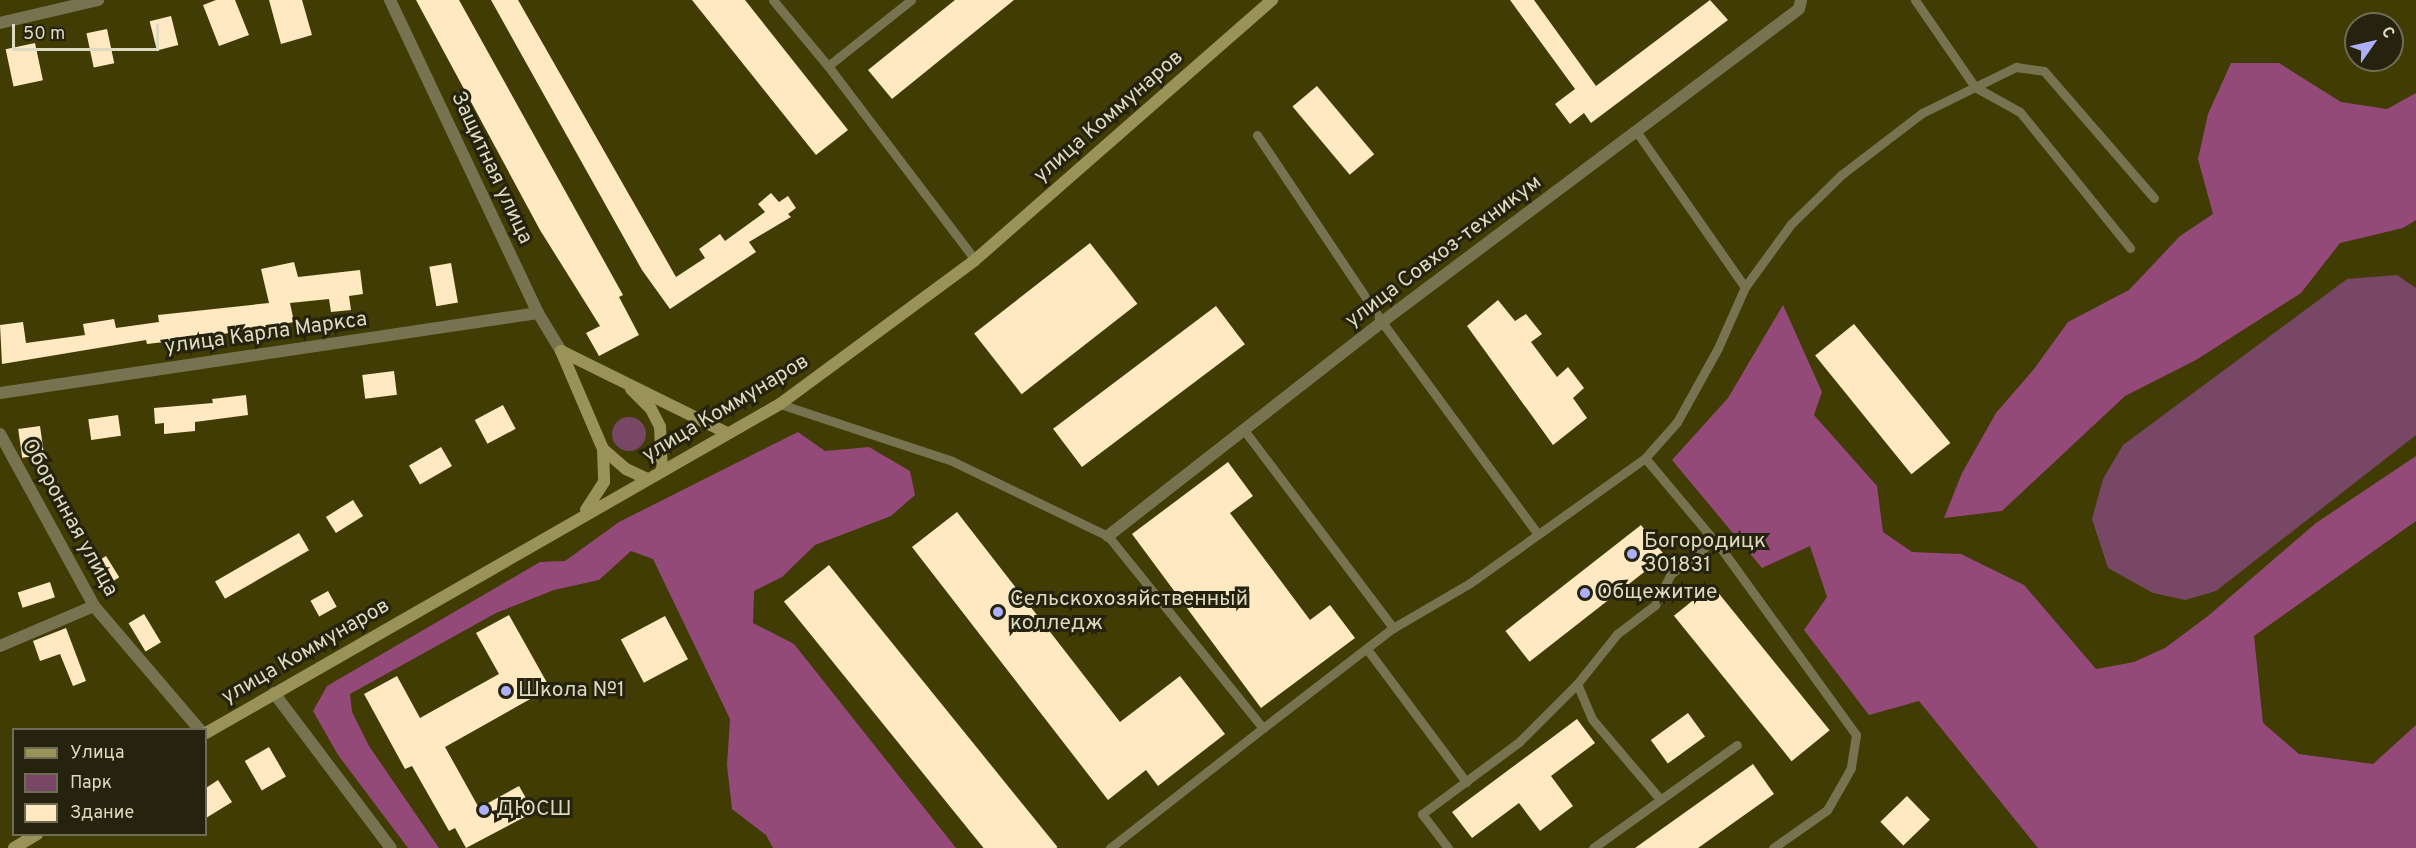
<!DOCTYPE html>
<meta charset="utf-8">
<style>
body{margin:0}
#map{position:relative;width:2416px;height:848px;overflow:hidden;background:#413b04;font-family:Overpass,sans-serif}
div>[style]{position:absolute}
.green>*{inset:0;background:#794766}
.round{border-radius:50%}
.forest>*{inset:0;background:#934a79}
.building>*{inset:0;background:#ffe9c2;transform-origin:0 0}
.service>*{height:9px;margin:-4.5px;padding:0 4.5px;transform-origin:4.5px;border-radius:4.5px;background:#777350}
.minor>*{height:12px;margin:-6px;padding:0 6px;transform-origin:6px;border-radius:6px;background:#777350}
.tertiary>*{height:12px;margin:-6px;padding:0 6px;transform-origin:6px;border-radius:6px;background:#777350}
.secondary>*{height:12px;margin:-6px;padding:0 6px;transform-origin:6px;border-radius:6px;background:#999259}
.dots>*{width:16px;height:16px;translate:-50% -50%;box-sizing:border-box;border:3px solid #25220d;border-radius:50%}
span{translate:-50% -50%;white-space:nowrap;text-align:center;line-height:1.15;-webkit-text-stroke:6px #25220d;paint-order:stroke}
.street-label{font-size:21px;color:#dcdac0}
.poi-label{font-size:21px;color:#dcdac0}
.left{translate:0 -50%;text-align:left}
.legend{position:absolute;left:12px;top:728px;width:195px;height:108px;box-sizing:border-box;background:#25220d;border:2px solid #6e6c55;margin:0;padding:8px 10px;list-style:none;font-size:18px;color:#dcdac0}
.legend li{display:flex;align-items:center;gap:12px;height:30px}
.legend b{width:30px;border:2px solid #6e6c55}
.north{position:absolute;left:2344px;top:12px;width:60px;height:60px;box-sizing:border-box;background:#25220d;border:2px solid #6e6c55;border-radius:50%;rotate:56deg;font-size:16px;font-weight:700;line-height:24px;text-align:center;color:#dcdac0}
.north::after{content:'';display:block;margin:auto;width:21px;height:27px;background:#adaffb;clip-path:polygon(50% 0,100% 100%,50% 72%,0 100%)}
.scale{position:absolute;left:12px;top:24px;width:147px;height:27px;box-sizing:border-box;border:3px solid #dcdac0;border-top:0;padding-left:8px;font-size:18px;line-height:21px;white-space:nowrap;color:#dcdac0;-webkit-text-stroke:4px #25220d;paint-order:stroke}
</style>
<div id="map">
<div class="green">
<div style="clip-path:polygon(2397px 275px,2416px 288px,2416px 435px,2216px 591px,2185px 600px,2153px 593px,2108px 568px,2092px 519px,2103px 479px,2123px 445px,2347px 279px)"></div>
<div class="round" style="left:612px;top:417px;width:34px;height:34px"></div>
</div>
<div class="forest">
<div style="clip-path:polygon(2231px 63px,2279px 63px,2341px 102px,2387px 109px,2416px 93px,2416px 220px,2403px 228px,2340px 243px,2301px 293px,2196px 360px,2125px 396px,2002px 511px,1944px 518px,1962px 473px,1996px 413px,2034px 369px,2068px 322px,2129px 290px,2180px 236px,2213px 214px,2198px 159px,2208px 114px)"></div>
<div style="clip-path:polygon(1783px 305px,1822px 392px,1814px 415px,1877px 486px,1883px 532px,1912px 552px,1961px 554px,2024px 585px,2096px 669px,2134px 662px,2165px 648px,2208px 616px,2316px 523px,2416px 456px,2416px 521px,2254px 636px,2263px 723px,2299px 754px,2373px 764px,2416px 725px,2416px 848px,2038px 848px,1919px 701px,1869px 715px,1804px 630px,1827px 597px,1810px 546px,1762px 568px,1672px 460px,1728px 398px)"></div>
<div style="clip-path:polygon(798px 432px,825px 451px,869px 447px,910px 471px,915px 495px,891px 516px,815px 545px,782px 577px,754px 591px,753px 623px,794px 644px,956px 848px,773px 848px,766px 835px,732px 809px,727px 765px,730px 719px,653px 559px,631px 551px,599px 580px,554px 590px,496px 613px,350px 694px,352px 712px,369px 746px,439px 848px,408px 848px,338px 755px,313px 711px,327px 686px,540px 562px,565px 561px,619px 522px)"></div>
</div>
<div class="building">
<div style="clip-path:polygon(216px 0,235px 0,249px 35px,219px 46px,203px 5px)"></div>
<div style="clip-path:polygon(269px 0,302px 0,312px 35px,281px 44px)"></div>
<div style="clip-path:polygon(416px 0,459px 0,623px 295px,619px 297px,639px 335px,599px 356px,586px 333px,600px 326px,540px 230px)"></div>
<div style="clip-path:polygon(491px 0,518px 0,676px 277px,705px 258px,699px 249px,720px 234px,725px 241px,765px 212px,758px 204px,771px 193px,779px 202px,788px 196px,796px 208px,788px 214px,791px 217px,749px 242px,756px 252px,670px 309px,642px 270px)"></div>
<div style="clip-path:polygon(692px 0,745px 0,848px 130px,816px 155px)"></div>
<div style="clip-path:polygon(955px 0,1014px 0,892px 99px,868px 70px)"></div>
<div style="clip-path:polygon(1510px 0,1534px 0,1596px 86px,1710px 0,1728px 20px,1591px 123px,1584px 113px,1570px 124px,1555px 104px,1575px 89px)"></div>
<div style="left:171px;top:16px;width:30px;height:22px;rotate:76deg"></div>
<div style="left:107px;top:29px;width:35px;height:21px;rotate:78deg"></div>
<div style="left:35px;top:43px;width:38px;height:30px;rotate:78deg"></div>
<div style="left:1317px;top:86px;width:89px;height:32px;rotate:50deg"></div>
<div style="left:1090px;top:243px;width:77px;height:147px;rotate:52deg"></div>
<div style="clip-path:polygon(294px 262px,298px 277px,360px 270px,363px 294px,349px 296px,351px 310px,331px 312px,329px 299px,290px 303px,294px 322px,199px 338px,147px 344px,146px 340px,2px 364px,0 325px,23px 322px,26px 343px,85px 335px,83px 324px,114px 319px,116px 328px,159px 322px,158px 315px,269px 303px,261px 269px)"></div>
<div style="left:451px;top:263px;width:40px;height:22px;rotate:80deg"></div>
<div style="clip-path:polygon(1498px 300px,1515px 321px,1526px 314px,1542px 334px,1531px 342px,1557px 377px,1568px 367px,1584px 388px,1573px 398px,1587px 418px,1553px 445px,1467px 326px)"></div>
<div style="left:1216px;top:306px;width:48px;height:204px;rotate:53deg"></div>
<div style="left:1854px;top:324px;width:153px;height:50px;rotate:51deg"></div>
<div style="left:394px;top:371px;width:24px;height:32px;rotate:83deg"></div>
<div style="clip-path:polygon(246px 395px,248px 415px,195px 422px,195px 431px,164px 434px,164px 423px,155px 424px,154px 408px,213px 403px,212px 399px)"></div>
<div style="left:503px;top:405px;width:27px;height:32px;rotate:62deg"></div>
<div style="left:118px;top:415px;width:21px;height:30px;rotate:82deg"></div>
<div style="left:40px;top:426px;width:29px;height:22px;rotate:82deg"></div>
<div style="left:441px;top:447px;width:22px;height:37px;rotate:60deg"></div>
<div style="clip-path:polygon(1228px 462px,1253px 496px,1230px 513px,1310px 620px,1330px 605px,1355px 638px,1261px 708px,1132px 534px)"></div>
<div style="left:353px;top:500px;width:19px;height:32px;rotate:58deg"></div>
<div style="clip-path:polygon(957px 512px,1120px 722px,1180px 676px,1225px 734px,1158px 786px,1146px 770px,1108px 800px,912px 547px)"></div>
<div style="left:1641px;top:525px;width:39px;height:172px;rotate:52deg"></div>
<div style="left:299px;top:533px;width:20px;height:97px;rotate:60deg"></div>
<div style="left:106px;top:556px;width:25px;height:20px;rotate:58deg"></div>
<div style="left:829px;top:565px;width:363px;height:58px;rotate:51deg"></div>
<div style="left:50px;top:582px;width:16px;height:34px;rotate:72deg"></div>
<div style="left:1712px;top:585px;width:187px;height:49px;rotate:51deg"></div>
<div style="left:328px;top:591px;width:18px;height:20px;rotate:61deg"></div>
<div style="left:144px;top:614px;width:33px;height:18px;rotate:59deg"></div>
<div style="clip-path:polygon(509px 615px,550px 688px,445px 747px,479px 808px,519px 786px,534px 812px,466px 848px,455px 828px,449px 831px,412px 766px,405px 769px,364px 694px,397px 676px,420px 718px,499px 674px,476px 633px)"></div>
<div style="left:665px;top:616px;width:49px;height:50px;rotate:62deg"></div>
<div style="clip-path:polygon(66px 628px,86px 681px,73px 686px,60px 654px,40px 661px,33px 641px)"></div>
<div style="left:1688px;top:713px;width:29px;height:46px;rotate:54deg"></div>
<div style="clip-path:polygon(1577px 719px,1595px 743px,1551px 776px,1573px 806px,1540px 831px,1519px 803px,1472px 838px,1452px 812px)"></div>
<div style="left:269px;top:747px;width:34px;height:28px;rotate:60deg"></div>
<div style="clip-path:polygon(1753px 764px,1774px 794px,1698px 848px,1635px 848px)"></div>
<div style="clip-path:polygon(218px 780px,232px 802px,206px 818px,206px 788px)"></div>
<div style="left:1907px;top:796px;width:33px;height:37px;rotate:46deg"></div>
</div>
<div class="service">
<div style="left:773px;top:0;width:86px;rotate:50.2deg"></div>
<div style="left:828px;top:66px;width:243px;rotate:52.8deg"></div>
<div style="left:1915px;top:0;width:106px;rotate:55.4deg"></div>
<div style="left:1975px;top:87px;width:51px;rotate:29.1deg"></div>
<div style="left:2020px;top:112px;width:175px;rotate:51deg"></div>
<div style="left:828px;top:66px;width:106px;rotate:-38.5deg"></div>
<div style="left:1636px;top:131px;width:190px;rotate:55.1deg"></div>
<div style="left:1745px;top:287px;width:67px;rotate:113.9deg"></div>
<div style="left:1718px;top:348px;width:85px;rotate:119deg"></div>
<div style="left:1677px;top:422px;width:48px;rotate:131.6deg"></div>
<div style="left:1257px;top:135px;width:225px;rotate:56.2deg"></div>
<div style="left:1382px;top:322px;width:263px;rotate:53.7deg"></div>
<div style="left:1745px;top:287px;width:78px;rotate:-53.9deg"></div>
<div style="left:1791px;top:224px;width:70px;rotate:-44.4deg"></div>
<div style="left:1841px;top:175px;width:102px;rotate:-37.4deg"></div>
<div style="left:1922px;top:113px;width:105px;rotate:-26.1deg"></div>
<div style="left:2016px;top:67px;width:28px;rotate:8deg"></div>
<div style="left:2044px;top:71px;width:168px;rotate:49.1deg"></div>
<div style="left:780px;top:404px;width:181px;rotate:18.3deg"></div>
<div style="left:952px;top:461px;width:173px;rotate:25.7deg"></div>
<div style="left:1108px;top:536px;width:247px;rotate:51.1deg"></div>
<div style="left:1263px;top:728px;width:164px;rotate:-37.6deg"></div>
<div style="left:1393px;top:628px;width:89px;rotate:-30.3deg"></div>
<div style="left:1470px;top:583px;width:215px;rotate:-35.5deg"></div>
<div style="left:1645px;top:458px;width:121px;rotate:50deg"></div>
<div style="left:1723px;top:551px;width:227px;rotate:54.1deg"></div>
<div style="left:1856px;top:735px;width:33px;rotate:99deg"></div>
<div style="left:1851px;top:768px;width:48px;rotate:119.7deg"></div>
<div style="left:1827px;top:810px;width:66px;rotate:144.9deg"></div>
<div style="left:1244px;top:430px;width:248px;rotate:53deg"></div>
<div style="left:1367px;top:649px;width:166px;rotate:53.3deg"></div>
<div style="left:1660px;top:799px;width:105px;rotate:-130.4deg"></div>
<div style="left:1592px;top:719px;width:38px;rotate:-113deg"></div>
<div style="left:1577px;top:684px;width:64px;rotate:-51.3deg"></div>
<div style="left:1617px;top:634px;width:48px;rotate:-37.3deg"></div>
<div style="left:1655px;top:605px;width:35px;rotate:-63deg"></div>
<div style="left:1671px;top:574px;width:55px;rotate:-38.3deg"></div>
<div style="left:1110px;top:848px;width:194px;rotate:-38.1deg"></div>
<div style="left:1448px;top:848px;width:43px;rotate:-127.4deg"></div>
<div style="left:1422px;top:814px;width:121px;rotate:-36.6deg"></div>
<div style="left:1519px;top:742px;width:82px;rotate:-45deg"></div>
<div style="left:1593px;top:848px;width:177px;rotate:-35.6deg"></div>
</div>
<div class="minor">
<div style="left:0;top:23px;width:101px;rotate:-13.2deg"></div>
<div style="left:0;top:393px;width:544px;rotate:-8.46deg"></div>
<div style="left:0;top:434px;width:196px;rotate:61.3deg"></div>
<div style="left:94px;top:606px;width:163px;rotate:49.5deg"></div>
<div style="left:1108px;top:536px;width:348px;rotate:-38deg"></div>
<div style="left:1382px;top:322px;width:521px;rotate:-36.89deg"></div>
<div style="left:1799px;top:9px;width:9px;rotate:-77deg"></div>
<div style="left:0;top:646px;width:102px;rotate:-23.1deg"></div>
<div style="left:274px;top:693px;width:194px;rotate:53deg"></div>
</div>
<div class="tertiary">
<div style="left:390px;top:0;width:346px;rotate:64.7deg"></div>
<div style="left:538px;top:313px;width:44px;rotate:58.8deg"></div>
</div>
<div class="secondary">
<div style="left:561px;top:351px;width:185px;rotate:26.3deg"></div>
<div style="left:561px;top:351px;width:107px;rotate:66.8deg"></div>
<div style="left:603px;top:449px;width:33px;rotate:88deg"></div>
<div style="left:604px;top:482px;width:33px;rotate:123deg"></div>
<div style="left:631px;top:389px;width:28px;rotate:45deg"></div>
<div style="left:651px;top:409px;width:20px;rotate:63deg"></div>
<div style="left:660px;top:427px;width:43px;rotate:87.3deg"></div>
<div style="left:603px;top:449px;width:30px;rotate:41deg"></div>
<div style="left:626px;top:469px;width:23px;rotate:25deg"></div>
<div style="left:206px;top:733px;width:662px;rotate:-29.82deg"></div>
<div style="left:780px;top:404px;width:242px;rotate:-36.4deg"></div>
<div style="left:975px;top:260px;width:395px;rotate:-41.2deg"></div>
<div style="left:14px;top:848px;width:27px;rotate:-31deg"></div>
</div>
<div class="dots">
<div style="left:1632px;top:554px;background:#adaffb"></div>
<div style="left:1585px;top:593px;background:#adaffb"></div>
<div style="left:998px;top:612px;background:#adaffb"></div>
<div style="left:506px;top:691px;background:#adaffb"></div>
<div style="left:484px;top:810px;background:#adaffb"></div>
</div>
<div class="street-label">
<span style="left:1109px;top:117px;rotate:-41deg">улица Коммунаров</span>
<span style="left:491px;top:168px;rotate:65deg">Защитная улица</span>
<span style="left:1444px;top:252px;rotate:-37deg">улица Совхоз-техникум</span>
<span style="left:266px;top:334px;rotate:-8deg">улица Карла Маркса</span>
<span style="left:726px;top:409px;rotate:-31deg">улица Коммунаров</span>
<span style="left:69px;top:518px;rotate:61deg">Оборонная улица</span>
<span style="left:306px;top:652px;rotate:-30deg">улица Коммунаров</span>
</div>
<div class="poi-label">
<span class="left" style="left:1644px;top:554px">Богородицк<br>301831</span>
<span class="left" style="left:1597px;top:593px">Общежитие</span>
<span class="left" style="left:1010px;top:612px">Сельскохозяйственный<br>колледж</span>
<span class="left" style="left:518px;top:691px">Школа №1</span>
<span class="left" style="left:496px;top:810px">ДЮСШ</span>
</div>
<ul class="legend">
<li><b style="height:8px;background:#999259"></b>Улица</li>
<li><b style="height:16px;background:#794766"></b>Парк</li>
<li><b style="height:16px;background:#ffe9c2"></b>Здание</li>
</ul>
<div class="north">С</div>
<div class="scale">50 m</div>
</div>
